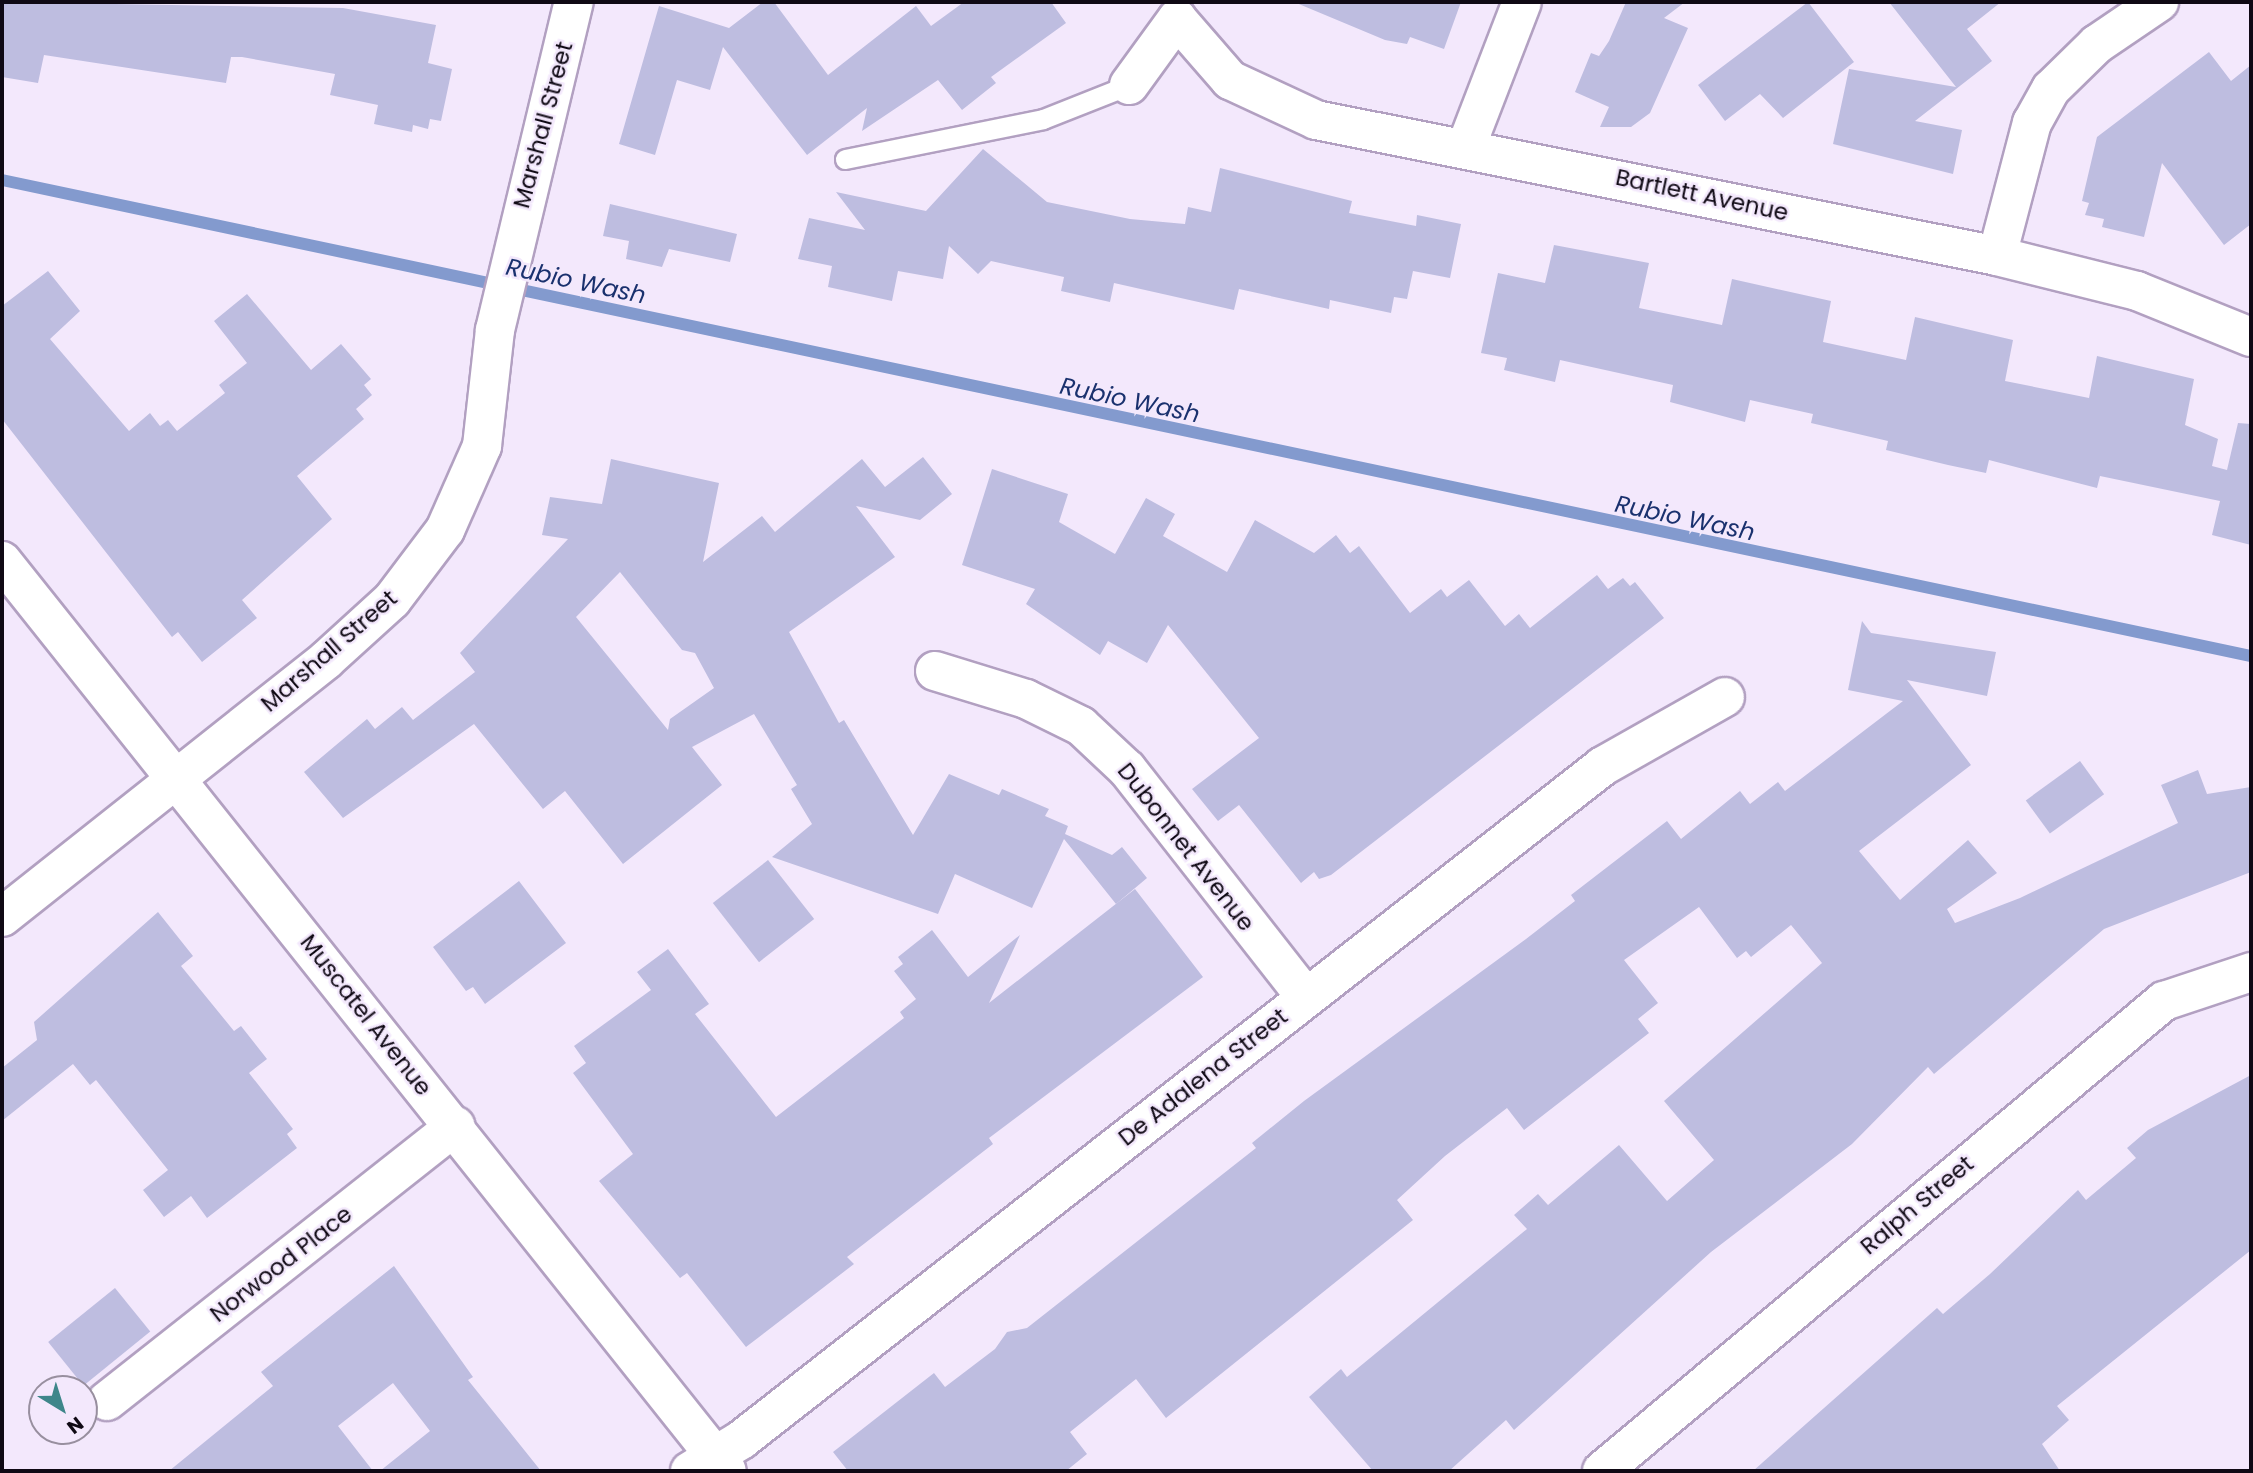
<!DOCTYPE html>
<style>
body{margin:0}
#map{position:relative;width:2253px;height:1473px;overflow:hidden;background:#f3e8fc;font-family:Poppins,sans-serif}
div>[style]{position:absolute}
.stream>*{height:12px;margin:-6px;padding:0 6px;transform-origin:6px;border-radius:6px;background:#839ace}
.building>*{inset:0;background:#bebde0;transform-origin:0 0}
.roads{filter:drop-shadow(2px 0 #b2a0c1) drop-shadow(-2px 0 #b2a0c1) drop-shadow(0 2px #b2a0c1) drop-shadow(0 -2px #b2a0c1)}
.lane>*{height:19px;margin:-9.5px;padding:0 9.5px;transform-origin:9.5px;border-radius:9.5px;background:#fff}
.street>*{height:38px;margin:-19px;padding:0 19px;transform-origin:19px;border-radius:19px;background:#fff}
.secondary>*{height:38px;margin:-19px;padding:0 19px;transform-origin:19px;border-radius:19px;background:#fff}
span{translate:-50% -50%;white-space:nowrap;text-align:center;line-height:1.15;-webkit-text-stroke:5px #f3e8fc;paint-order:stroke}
.street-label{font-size:23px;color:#0f0914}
.water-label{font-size:24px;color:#1a316e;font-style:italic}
.frame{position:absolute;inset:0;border:4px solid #0f0914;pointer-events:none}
.north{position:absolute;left:28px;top:1375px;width:70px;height:70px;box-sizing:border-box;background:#f3e8fc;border:2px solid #988f9f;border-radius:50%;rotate:142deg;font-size:19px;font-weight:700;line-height:28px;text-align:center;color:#0f0914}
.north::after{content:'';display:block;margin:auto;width:24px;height:32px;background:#3e868a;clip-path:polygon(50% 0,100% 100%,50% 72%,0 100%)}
</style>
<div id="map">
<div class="stream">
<div style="left:2px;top:180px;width:2299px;rotate:11.95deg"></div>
</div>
<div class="building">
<div style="clip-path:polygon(2px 2px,343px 8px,436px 25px,428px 63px,452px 69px,441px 121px,430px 119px,428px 129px,413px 125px,412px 132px,374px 124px,378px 105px,330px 95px,335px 74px,242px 57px,231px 57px,226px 83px,44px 55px,38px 83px,2px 77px)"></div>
<div style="clip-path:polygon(763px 2px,774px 2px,828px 75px,916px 6px,931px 26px,964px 2px,1051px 2px,1066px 23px,991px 77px,996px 83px,962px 110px,938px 80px,862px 131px,867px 108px,807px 155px,723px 47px,710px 90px,677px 80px,655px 155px,619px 144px,659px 6px,729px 28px)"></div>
<div style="clip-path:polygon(1294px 2px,1461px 2px,1444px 49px,1410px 37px,1407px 44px,1385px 40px)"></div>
<div style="clip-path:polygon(1626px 2px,1685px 2px,1664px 18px,1688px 28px,1650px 113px,1631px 127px,1600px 127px,1609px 107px,1575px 92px,1591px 53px,1599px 56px,1609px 41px)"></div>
<div style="clip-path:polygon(1808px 2px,1854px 62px,1783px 118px,1760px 94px,1725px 121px,1698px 85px)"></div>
<div style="clip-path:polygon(1889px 2px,2001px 2px,1967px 29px,1992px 61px,1915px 121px,1962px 130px,1953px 174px,1833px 144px,1849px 69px,1956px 87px)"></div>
<div style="clip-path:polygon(2209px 52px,2231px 81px,2251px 65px,2251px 224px,2224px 245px,2162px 163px,2144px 237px,2102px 227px,2104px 219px,2085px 215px,2089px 203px,2082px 201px,2097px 137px)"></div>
<div style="clip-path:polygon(983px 149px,1047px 202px,1130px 219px,1185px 224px,1188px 207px,1211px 212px,1220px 168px,1352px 201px,1349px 213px,1416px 226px,1417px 215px,1461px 224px,1450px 278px,1413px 271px,1407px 299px,1394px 297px,1391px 313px,1330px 300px,1329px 309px,1239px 289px,1234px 310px,1114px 283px,1110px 302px,1061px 291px,1064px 277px,991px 261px,978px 274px,949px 246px,943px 279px,898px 271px,892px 301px,828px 287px,832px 266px,798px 259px,809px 218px,865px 230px,836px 192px,926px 211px)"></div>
<div style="clip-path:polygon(610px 204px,737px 234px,730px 262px,669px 249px,662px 267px,626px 259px,629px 241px,603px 236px)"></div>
<div style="clip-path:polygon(1554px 245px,1649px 263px,1639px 308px,1722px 325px,1732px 279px,1831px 301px,1823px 342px,1906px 360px,1915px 317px,2013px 340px,2005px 381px,2089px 398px,2097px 356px,2194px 379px,2185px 425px,2218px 439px,2212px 466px,2227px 470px,2238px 423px,2251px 424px,2251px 545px,2212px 535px,2220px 501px,2100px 476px,2097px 488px,1989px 460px,1986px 473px,1948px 465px,1886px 450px,1888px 441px,1811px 423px,1813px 414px,1750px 400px,1745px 422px,1670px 402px,1673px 385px,1560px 360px,1555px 382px,1504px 370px,1507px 358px,1481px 353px,1498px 273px,1545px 283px)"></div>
<div style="clip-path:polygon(48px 271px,80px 311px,50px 339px,129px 431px,150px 413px,160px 426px,168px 420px,177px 431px,225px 393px,219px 385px,247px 363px,214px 321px,247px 294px,311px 370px,341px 344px,371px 379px,364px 385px,372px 395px,356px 409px,364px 419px,297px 476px,332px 519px,242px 600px,257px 618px,202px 662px,178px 632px,172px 637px,2px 419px,2px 306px)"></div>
<div style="clip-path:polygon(evenodd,923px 457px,952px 494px,920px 520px,856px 506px,895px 557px,789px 632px,839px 723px,844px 720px,913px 835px,949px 774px,999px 795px,1002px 789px,1049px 809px,1045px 816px,1068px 826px,1065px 834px,1112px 855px,1122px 847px,1147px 878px,1116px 904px,1064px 839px,1032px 908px,955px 874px,938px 914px,772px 857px,812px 824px,791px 789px,797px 785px,754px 714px,692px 747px,722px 785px,623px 864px,565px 791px,543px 809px,474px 724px,343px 818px,304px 772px,367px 719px,375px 729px,402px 707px,413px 720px,475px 672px,460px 653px,568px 539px,542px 535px,550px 497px,602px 504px,611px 459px,719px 483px,703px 562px,762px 516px,775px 532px,862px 459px,885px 487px,923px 457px,620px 572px,682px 650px,695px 653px,714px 688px,670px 719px,668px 730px,576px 617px,620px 572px)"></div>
<div style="clip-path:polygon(992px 469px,1068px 494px,1059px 522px,1115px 554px,1146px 498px,1175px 514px,1163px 536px,1227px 572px,1255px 520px,1314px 553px,1336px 535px,1350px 553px,1359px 546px,1410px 613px,1441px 589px,1447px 597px,1469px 580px,1505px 626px,1519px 614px,1530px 628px,1597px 575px,1608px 589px,1623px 578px,1630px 586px,1635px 582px,1664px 618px,1331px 875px,1319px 879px,1314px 872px,1301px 883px,1239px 805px,1218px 821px,1192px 789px,1259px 738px,1168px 625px,1147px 663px,1108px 641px,1100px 655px,1026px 604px,1035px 589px,962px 565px)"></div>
<div style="clip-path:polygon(1862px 621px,1871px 633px,1996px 652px,1987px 696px,1907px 680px,1971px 765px,1859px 851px,1900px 900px,1968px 840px,1997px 873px,1947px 909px,1955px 923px,2020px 898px,2178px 823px,2161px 785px,2198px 770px,2207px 794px,2251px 787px,2251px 872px,2104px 929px,1934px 1074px,1928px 1067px,1852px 1144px,1711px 1252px,1514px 1430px,1506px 1420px,1449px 1471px,1373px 1471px,1309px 1397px,1341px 1369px,1347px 1377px,1527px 1229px,1514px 1215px,1538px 1194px,1548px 1205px,1619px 1145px,1667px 1201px,1714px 1160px,1664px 1101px,1822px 963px,1791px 925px,1751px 957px,1746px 951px,1737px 958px,1699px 907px,1624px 960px,1658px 1003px,1638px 1019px,1649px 1033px,1524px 1130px,1507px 1108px,1445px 1156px,1397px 1200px,1413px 1220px,1166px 1418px,1136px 1379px,1070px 1432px,1087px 1454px,1066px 1471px,848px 1471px,833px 1452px,934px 1373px,945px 1387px,995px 1349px,1007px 1332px,1027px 1328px,1256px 1148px,1252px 1143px,1304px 1101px,1526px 939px,1575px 901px,1571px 895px,1667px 821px,1681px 839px,1740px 791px,1750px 804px,1778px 782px,1785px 791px,1903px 701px,1848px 690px)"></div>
<div style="left:2080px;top:761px;width:41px;height:67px;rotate:54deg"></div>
<div style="left:768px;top:860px;width:75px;height:70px;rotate:52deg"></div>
<div style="clip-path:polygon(519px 881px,566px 943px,485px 1004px,473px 987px,466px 991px,433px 947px)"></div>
<div style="clip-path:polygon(1135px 889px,1203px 977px,989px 1138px,993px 1144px,847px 1257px,854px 1264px,746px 1347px,687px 1273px,680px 1278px,599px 1181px,633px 1154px,573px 1073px,586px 1063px,574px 1046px,651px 990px,637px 972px,668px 949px,709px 1004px,695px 1014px,776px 1117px,904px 1018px,900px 1012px,916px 999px,894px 971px,903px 964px,898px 957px,932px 930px,968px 977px,1020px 935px,989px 1003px)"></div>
<div style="clip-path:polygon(158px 912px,193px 956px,181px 966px,234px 1031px,241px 1026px,267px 1059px,249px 1073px,293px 1129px,287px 1134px,297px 1148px,207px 1218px,191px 1196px,164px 1217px,143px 1190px,168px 1170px,96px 1080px,90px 1085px,73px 1064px,2px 1121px,2px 1068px,37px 1040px,34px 1022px)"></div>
<div style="clip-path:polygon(2251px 1075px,2251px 1250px,2057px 1406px,2069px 1420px,2042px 1444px,2060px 1471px,1753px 1471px,1937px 1308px,1943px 1314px,1990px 1274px,2078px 1190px,2086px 1200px,2136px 1158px,2127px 1148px,2148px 1130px)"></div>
<div style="clip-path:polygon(394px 1266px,473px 1377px,468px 1380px,541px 1471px,380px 1471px,430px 1431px,393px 1383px,338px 1426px,373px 1471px,169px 1471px,273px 1386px,261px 1372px)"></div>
<div style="left:115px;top:1288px;width:56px;height:86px;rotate:51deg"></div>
</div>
<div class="roads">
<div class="lane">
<div style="left:845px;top:159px;width:202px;rotate:-11.4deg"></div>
<div style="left:1043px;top:119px;width:92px;rotate:-21.6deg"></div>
</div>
<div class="street">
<div style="left:1129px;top:85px;width:82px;rotate:-54deg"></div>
<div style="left:1177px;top:19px;width:81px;rotate:49deg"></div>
<div style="left:1230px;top:80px;width:95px;rotate:24.9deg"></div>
<div style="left:1316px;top:120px;width:694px;rotate:11.29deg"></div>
<div style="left:1997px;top:256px;width:144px;rotate:14deg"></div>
<div style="left:2137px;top:291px;width:123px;rotate:22deg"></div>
<div style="left:1466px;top:147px;width:155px;rotate:-68.9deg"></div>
<div style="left:1997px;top:256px;width:138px;rotate:-75.3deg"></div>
<div style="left:2032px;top:123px;width:39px;rotate:-61deg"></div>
<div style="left:2051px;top:89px;width:64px;rotate:-44.4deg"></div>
<div style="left:2097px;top:44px;width:75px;rotate:-34.1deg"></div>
<div style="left:935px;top:671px;width:95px;rotate:17.1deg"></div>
<div style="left:1026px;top:699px;width:61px;rotate:26.1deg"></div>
<div style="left:1081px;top:726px;width:63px;rotate:43.1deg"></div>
<div style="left:1127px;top:769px;width:290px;rotate:51.9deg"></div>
<div style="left:107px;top:1401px;width:444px;rotate:-38.3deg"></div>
<div style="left:690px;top:1471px;width:60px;rotate:-31.3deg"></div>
<div style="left:741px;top:1440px;width:1094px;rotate:-38.02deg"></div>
<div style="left:1603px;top:766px;width:140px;rotate:-29.5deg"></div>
<div style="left:1602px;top:1471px;width:733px;rotate:-39.91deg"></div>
<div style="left:2164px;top:1001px;width:92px;rotate:-18.4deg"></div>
</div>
<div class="secondary">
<div style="left:2px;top:561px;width:1163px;rotate:51.46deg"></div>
<div style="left:2px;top:917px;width:414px;rotate:-38.4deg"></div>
<div style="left:326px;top:660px;width:89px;rotate:-42.3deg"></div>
<div style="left:392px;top:600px;width:88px;rotate:-52.9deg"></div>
<div style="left:445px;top:530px;width:92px;rotate:-66.2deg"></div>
<div style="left:482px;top:446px;width:117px;rotate:-83.6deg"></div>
<div style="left:495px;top:330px;width:337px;rotate:-76.5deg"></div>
</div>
</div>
<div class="street-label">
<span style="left:543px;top:125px;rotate:-75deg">Marshall Street</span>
<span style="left:1702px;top:195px;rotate:12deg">Bartlett Avenue</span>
<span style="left:329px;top:651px;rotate:-41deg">Marshall Street</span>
<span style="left:1186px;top:847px;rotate:52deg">Dubonnet Avenue</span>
<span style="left:366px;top:1015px;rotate:52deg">Muscatel Avenue</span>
<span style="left:1203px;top:1077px;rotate:-38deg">De Adalena Street</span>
<span style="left:1917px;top:1205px;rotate:-40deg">Ralph Street</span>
<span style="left:281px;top:1264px;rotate:-38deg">Norwood Place</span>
</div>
<div class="water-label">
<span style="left:576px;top:281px;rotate:12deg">Rubio Wash</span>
<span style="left:1130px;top:400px;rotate:12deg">Rubio Wash</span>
<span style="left:1685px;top:518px;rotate:12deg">Rubio Wash</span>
</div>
<div class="frame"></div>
<div class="north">N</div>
</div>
